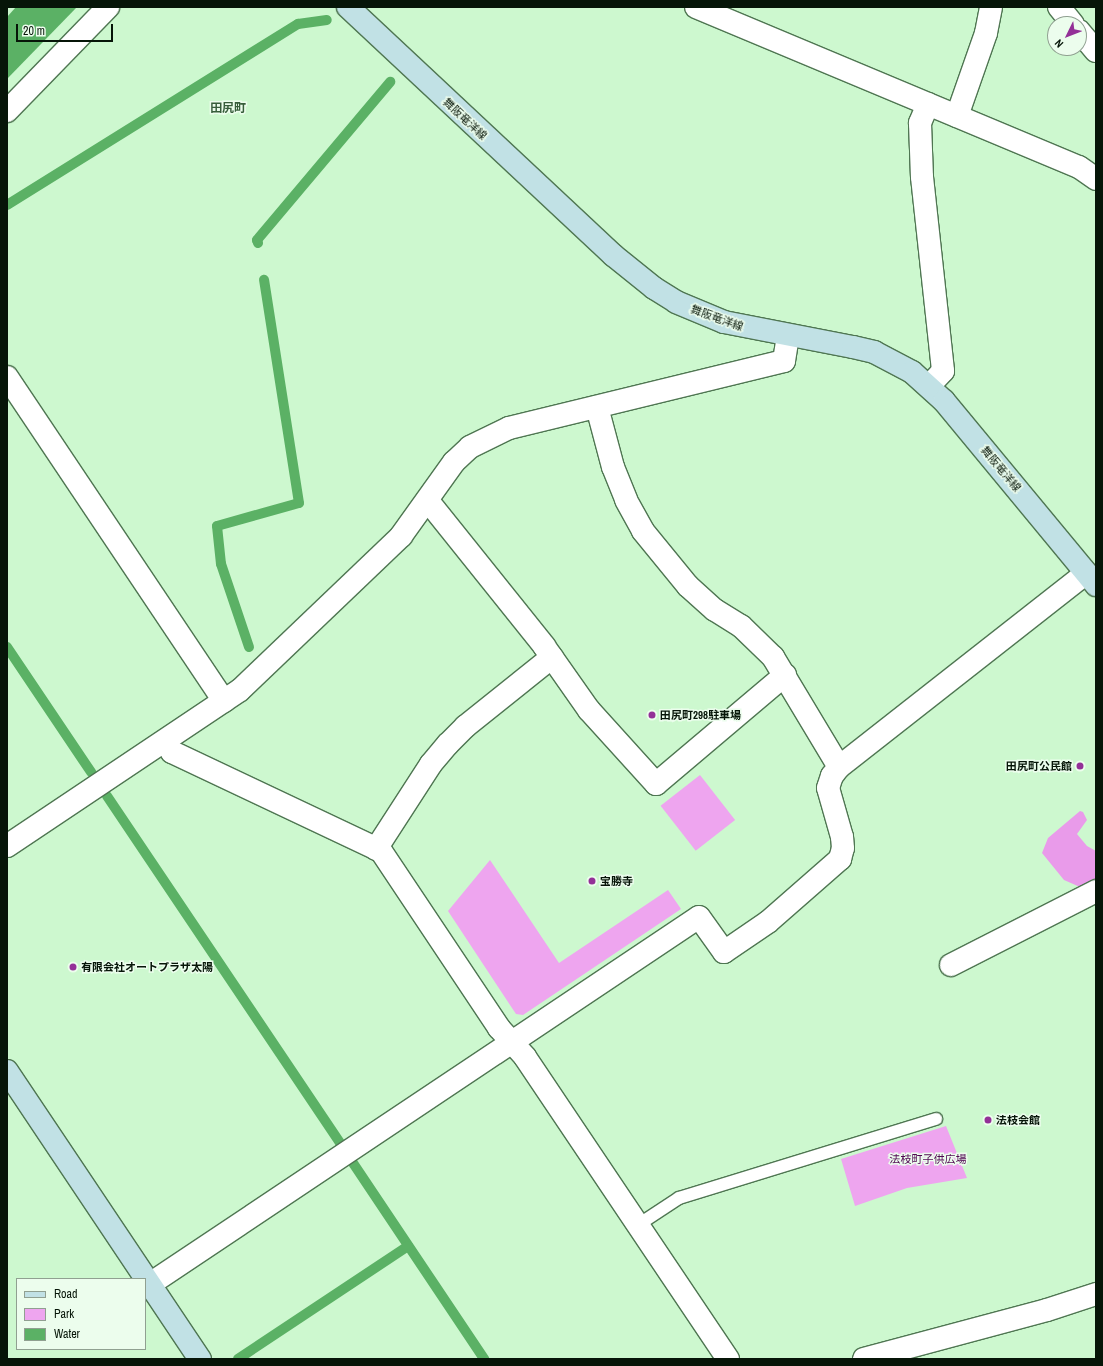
<!DOCTYPE html>
<meta charset="utf-8">
<style>
body{margin:0}
#map{position:relative;width:1103px;height:1366px;overflow:hidden;background:#cdf8cf;font-family:"Archivo Narrow","Noto Sans JP",sans-serif}
div>[style]{position:absolute}
.green>*{inset:0;background:#eea5ef;transform-origin:0 0}
.forest>*{inset:0;background:#e99bea}
.water>*{inset:0;background:#5bb165}
.stream>*{height:10px;margin:-5px;padding:0 5px;transform-origin:5px;border-radius:5px;background:#5bb165}
.roads{filter:drop-shadow(1px 0 #4f7652) drop-shadow(-1px 0 #4f7652) drop-shadow(0 1px #4f7652) drop-shadow(0 -1px #4f7652)}
.lane>*{height:12px;margin:-6px;padding:0 6px;transform-origin:6px;border-radius:6px;background:#fff}
.street>*{height:22px;margin:-11px;padding:0 11px;transform-origin:11px;border-radius:11px;background:#fff}
.secondary>*{height:22px;margin:-11px;padding:0 11px;transform-origin:11px;border-radius:11px;background:#c1e1e5}
.dots>*{width:11px;height:11px;translate:-50% -50%;box-sizing:border-box;border:2px solid #ecfded;border-radius:50%}
span{translate:-50% -50%;white-space:nowrap;text-align:center;line-height:1.15;-webkit-text-stroke:3px #ecfded;paint-order:stroke}
.street-label{font-size:11px;color:#061508}
.poi-label{font-size:11px;color:#061508;font-weight:700}
.left{translate:0 -50%;text-align:left}
.right{translate:-100% -50%;text-align:right}
.park-label{font-size:11px;color:#500752}
.neighbourhood-label{font-size:12px;color:#375d3b;font-weight:700}
.frame{position:absolute;inset:0;border:8px solid #061508;pointer-events:none}
.legend{position:absolute;left:16px;top:1278px;width:130px;height:72px;box-sizing:border-box;background:#ecfded;border:1px solid #90a091;margin:0;padding:5px 7px;list-style:none;font-size:12px;color:#061508}
.legend li{display:flex;align-items:center;gap:8px;height:20px}
.legend b{width:20px;border:1px solid #90a091}
.north{position:absolute;left:1047px;top:16px;width:40px;height:40px;box-sizing:border-box;background:#ecfded;border:1px solid #90a091;border-radius:50%;rotate:227deg;font-size:11px;font-weight:700;line-height:16px;text-align:center;color:#061508}
.north::after{content:'';display:block;margin:auto;width:14px;height:18px;background:#933097;clip-path:polygon(50% 0,100% 100%,50% 72%,0 100%)}
.scale{position:absolute;left:16px;top:24px;width:97px;height:18px;box-sizing:border-box;border:2px solid #061508;border-top:0;padding-left:5px;font-size:12px;line-height:14px;white-space:nowrap;color:#061508;-webkit-text-stroke:3px #ecfded;paint-order:stroke}
</style>
<div id="map">
<div class="green">
<div style="left:700px;top:775px;width:57px;height:50px;rotate:52deg"></div>
<div style="clip-path:polygon(490px 860px,559px 963px,668px 890px,681px 909px,523px 1015px,516px 1014px,448px 911px)"></div>
<div style="clip-path:polygon(946px 1126px,967px 1178px,907px 1188px,855px 1206px,841px 1159px)"></div>
</div>
<div class="forest">
<div style="clip-path:polygon(1080px 811px,1083px 812px,1087px 820px,1077px 834px,1087px 846px,1096px 851px,1096px 880px,1080px 887px,1064px 880px,1042px 853px,1048px 838px)"></div>
</div>
<div class="water">
<div style="clip-path:polygon(16px 7px,77px 7px,7px 79px,7px 17px)"></div>
</div>
<div class="stream">
<div style="left:7px;top:205px;width:343px;rotate:-31.9deg"></div>
<div style="left:298px;top:24px;width:29px;rotate:-8deg"></div>
<div style="left:258px;top:243px;width:3px;rotate:-108deg"></div>
<div style="left:257px;top:240px;width:207px;rotate:-49.9deg"></div>
<div style="left:7px;top:647px;width:151px;rotate:56.1deg"></div>
<div style="left:249px;top:647px;width:88px;rotate:-108.6deg"></div>
<div style="left:221px;top:564px;width:38px;rotate:-96deg"></div>
<div style="left:217px;top:526px;width:85px;rotate:-15.7deg"></div>
<div style="left:299px;top:503px;width:226px;rotate:-98.9deg"></div>
<div style="left:107px;top:796px;width:418px;rotate:56.1deg"></div>
<div style="left:353px;top:1163px;width:236px;rotate:56.2deg"></div>
<div style="left:238px;top:1359px;width:204px;rotate:-33.6deg"></div>
</div>
<div class="roads">
<div class="lane">
<div style="left:638px;top:1225px;width:49px;rotate:-33.4deg"></div>
<div style="left:679px;top:1198px;width:269px;rotate:-17.1deg"></div>
</div>
<div class="street">
<div style="left:696px;top:7px;width:415px;rotate:22.7deg"></div>
<div style="left:1079px;top:167px;width:21px;rotate:35deg"></div>
<div style="left:1059px;top:7px;width:22px;rotate:51deg"></div>
<div style="left:1079px;top:31px;width:26px;rotate:50deg"></div>
<div style="left:928px;top:104px;width:21px;rotate:113deg"></div>
<div style="left:920px;top:123px;width:54px;rotate:87.9deg"></div>
<div style="left:922px;top:177px;width:195px;rotate:83.8deg"></div>
<div style="left:943px;top:371px;width:21px;rotate:133deg"></div>
<div style="left:7px;top:111px;width:145px;rotate:-45.8deg"></div>
<div style="left:957px;top:116px;width:88px;rotate:-70.7deg"></div>
<div style="left:986px;top:33px;width:26px;rotate:-79deg"></div>
<div style="left:7px;top:377px;width:390px;rotate:56.2deg"></div>
<div style="left:597px;top:407px;width:62px;rotate:75.1deg"></div>
<div style="left:613px;top:467px;width:35px;rotate:68deg"></div>
<div style="left:626px;top:500px;width:35px;rotate:61deg"></div>
<div style="left:643px;top:531px;width:71px;rotate:50.7deg"></div>
<div style="left:688px;top:586px;width:36px;rotate:42deg"></div>
<div style="left:715px;top:610px;width:31px;rotate:32deg"></div>
<div style="left:741px;top:626px;width:45px;rotate:44.1deg"></div>
<div style="left:773px;top:657px;width:128px;rotate:59deg"></div>
<div style="left:428px;top:501px;width:186px;rotate:51.3deg"></div>
<div style="left:544px;top:646px;width:78px;rotate:54.9deg"></div>
<div style="left:589px;top:710px;width:100px;rotate:47.8deg"></div>
<div style="left:656px;top:784px;width:169px;rotate:-40.2deg"></div>
<div style="left:165px;top:741px;width:13px;rotate:58deg"></div>
<div style="left:172px;top:752px;width:231px;rotate:25.3deg"></div>
<div style="left:381px;top:851px;width:213px;rotate:56.3deg"></div>
<div style="left:499px;top:1028px;width:39px;rotate:48deg"></div>
<div style="left:525px;top:1057px;width:364px;rotate:56.1deg"></div>
<div style="left:7px;top:846px;width:280px;rotate:-33.8deg"></div>
<div style="left:240px;top:690px;width:223px;rotate:-43.7deg"></div>
<div style="left:401px;top:536px;width:91px;rotate:-54.4deg"></div>
<div style="left:454px;top:462px;width:22px;rotate:-43deg"></div>
<div style="left:470px;top:447px;width:43px;rotate:-26deg"></div>
<div style="left:509px;top:428px;width:283px;rotate:-13.7deg"></div>
<div style="left:784px;top:361px;width:25px;rotate:-81deg"></div>
<div style="left:376px;top:849px;width:101px;rotate:-57.1deg"></div>
<div style="left:431px;top:764px;width:26px;rotate:-50deg"></div>
<div style="left:448px;top:744px;width:25px;rotate:-45deg"></div>
<div style="left:466px;top:726px;width:110px;rotate:-38.7deg"></div>
<div style="left:951px;top:965px;width:163px;rotate:-27deg"></div>
<div style="left:150px;top:1284px;width:660px;rotate:-33.76deg"></div>
<div style="left:699px;top:917px;width:43px;rotate:54.5deg"></div>
<div style="left:724px;top:952px;width:53px;rotate:-34.3deg"></div>
<div style="left:768px;top:922px;width:96px;rotate:-41.2deg"></div>
<div style="left:840px;top:859px;width:11px;rotate:-75deg"></div>
<div style="left:843px;top:848px;width:11px;rotate:-95deg"></div>
<div style="left:842px;top:837px;width:51px;rotate:-105.9deg"></div>
<div style="left:828px;top:788px;width:13px;rotate:-72deg"></div>
<div style="left:832px;top:776px;width:11px;rotate:-52deg"></div>
<div style="left:839px;top:767px;width:314px;rotate:-38.1deg"></div>
<div style="left:864px;top:1359px;width:189px;rotate:-15deg"></div>
<div style="left:1047px;top:1310px;width:52px;rotate:-18.1deg"></div>
</div>
<div class="secondary">
<div style="left:348px;top:7px;width:363px;rotate:43.1deg"></div>
<div style="left:613px;top:255px;width:53px;rotate:38.8deg"></div>
<div style="left:654px;top:288px;width:26px;rotate:32deg"></div>
<div style="left:676px;top:302px;width:52px;rotate:22.6deg"></div>
<div style="left:724px;top:322px;width:131px;rotate:11deg"></div>
<div style="left:853px;top:347px;width:22px;rotate:13deg"></div>
<div style="left:874px;top:352px;width:43px;rotate:27.8deg"></div>
<div style="left:912px;top:372px;width:43px;rotate:42.2deg"></div>
<div style="left:944px;top:401px;width:239px;rotate:50.4deg"></div>
<div style="left:7px;top:1071px;width:347px;rotate:56.2deg"></div>
</div>
</div>
<div class="dots">
<div style="left:652px;top:715px;background:#933097"></div>
<div style="left:1080px;top:766px;background:#933097"></div>
<div style="left:592px;top:881px;background:#933097"></div>
<div style="left:73px;top:967px;background:#933097"></div>
<div style="left:988px;top:1120px;background:#933097"></div>
</div>
<div class="street-label">
<span style="left:465px;top:119px;rotate:43deg">舞阪竜洋線</span>
<span style="left:717px;top:318px;rotate:20deg">舞阪竜洋線</span>
<span style="left:1001px;top:469px;rotate:50deg">舞阪竜洋線</span>
</div>
<div class="poi-label">
<span class="left" style="left:660px;top:715px">田尻町298駐車場</span>
<span class="right" style="left:1072px;top:766px">田尻町公民館</span>
<span class="left" style="left:600px;top:881px">宝勝寺</span>
<span class="left" style="left:81px;top:967px">有限会社オートプラザ太陽</span>
<span class="left" style="left:996px;top:1120px">法枝会館</span>
</div>
<div class="park-label">
<span style="left:928px;top:1159px">法枝町子供広場</span>
</div>
<div class="neighbourhood-label">
<span style="left:228px;top:109px">田尻町</span>
</div>
<div class="frame"></div>
<ul class="legend">
<li><b style="height:5px;background:#c1e1e5"></b>Road</li>
<li><b style="height:11px;background:#eea5ef"></b>Park</li>
<li><b style="height:11px;background:#5bb165"></b>Water</li>
</ul>
<div class="north">N</div>
<div class="scale">20 m</div>
</div>
